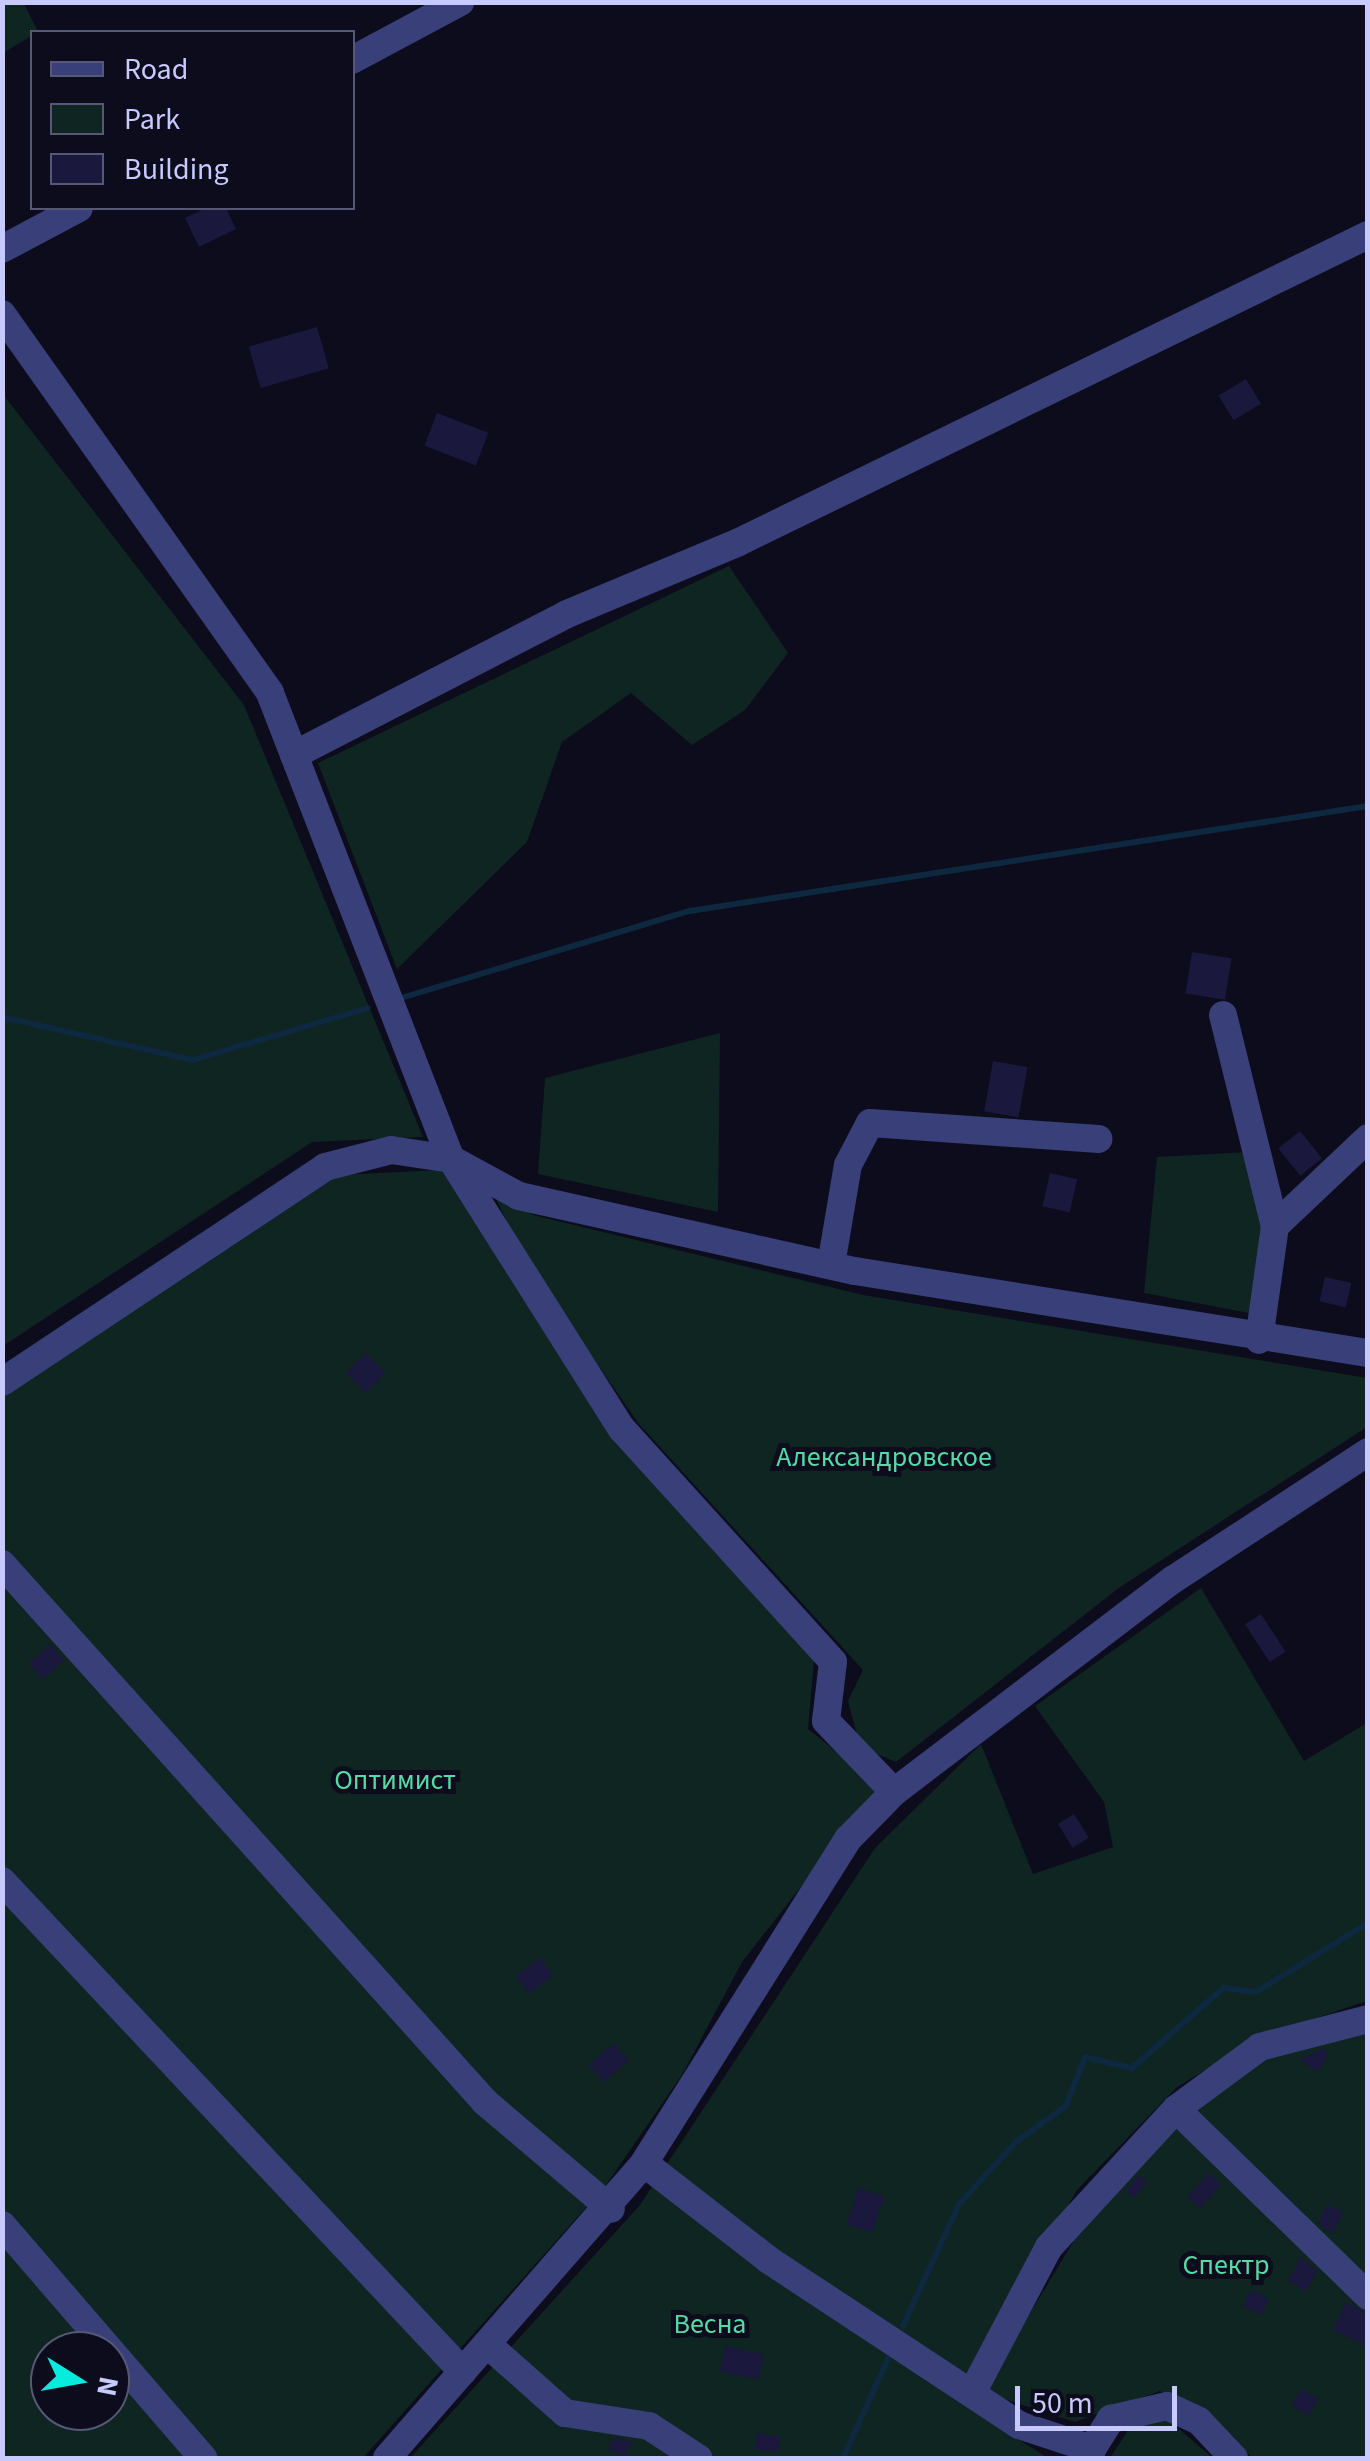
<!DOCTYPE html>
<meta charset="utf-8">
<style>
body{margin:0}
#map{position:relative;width:1370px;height:2461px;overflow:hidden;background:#0c0c1c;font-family:"Source Sans 3",sans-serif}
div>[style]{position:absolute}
.green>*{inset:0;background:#0f2521}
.stream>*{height:6px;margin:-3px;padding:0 3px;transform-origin:3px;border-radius:3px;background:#0d283f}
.building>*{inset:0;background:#1a183c;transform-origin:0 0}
.minor>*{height:28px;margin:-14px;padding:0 14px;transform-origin:14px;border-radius:14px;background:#383f79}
span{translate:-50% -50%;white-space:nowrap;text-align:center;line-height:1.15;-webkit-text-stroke:10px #0c0c1c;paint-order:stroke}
.park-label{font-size:28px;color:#57daa5}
.frame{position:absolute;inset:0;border:5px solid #c8cafd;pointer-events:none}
.legend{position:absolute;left:30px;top:30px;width:325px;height:180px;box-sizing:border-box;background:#0c0c1c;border:2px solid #575876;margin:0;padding:12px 18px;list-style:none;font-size:30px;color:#c8cafd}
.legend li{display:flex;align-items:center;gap:20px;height:50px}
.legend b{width:50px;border:2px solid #575876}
.north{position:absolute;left:30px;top:2331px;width:100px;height:100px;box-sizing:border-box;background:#0c0c1c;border:2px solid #575876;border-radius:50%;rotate:101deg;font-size:28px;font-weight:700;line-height:40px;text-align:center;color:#c8cafd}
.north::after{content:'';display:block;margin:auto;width:35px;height:45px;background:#07eade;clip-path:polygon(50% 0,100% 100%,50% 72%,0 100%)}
.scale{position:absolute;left:1015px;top:2386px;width:162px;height:45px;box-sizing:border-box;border:5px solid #c8cafd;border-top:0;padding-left:12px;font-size:30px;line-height:35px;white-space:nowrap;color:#c8cafd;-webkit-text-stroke:8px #0c0c1c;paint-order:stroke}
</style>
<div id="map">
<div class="green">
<div style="clip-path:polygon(3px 2px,24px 3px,38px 32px,3px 53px)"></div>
<div style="clip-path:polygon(2px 393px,244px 705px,423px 1137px,312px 1142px,3px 1346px)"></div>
<div style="clip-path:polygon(729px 566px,788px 653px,745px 710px,692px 745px,631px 693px,562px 742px,527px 842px,397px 969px,318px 763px)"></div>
<div style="clip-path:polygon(720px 1033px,718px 1212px,538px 1174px,545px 1078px)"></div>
<div style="clip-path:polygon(1248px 1152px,1264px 1214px,1249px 1313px,1144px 1293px,1157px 1157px)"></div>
<div style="clip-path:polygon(evenodd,441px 1170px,610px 1431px,814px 1660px,808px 1729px,880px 1786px,742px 1962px,682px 2075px,606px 2185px,363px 2458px,3px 2458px,3px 1397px,339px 1175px,441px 1170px,50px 2351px,110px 2351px,110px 2411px,50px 2411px,50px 2351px)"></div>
<div style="clip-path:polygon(493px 1192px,533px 1215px,863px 1295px,1367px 1378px,1367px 1427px,1120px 1587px,896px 1762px,860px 1747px,848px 1701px,863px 1670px,639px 1424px,523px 1257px)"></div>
<div style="clip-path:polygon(1201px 1588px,1304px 1761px,1367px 1723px,1367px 2001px,1256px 2038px,1176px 2088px,1077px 2190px,970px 2381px,966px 2406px,1048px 2458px,410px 2458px,640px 2205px,875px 1848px,981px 1744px,1033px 1874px,1113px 1847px,1104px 1802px,1035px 1706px)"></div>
<div style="clip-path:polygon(1367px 2024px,1367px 2458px,1252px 2458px,1231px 2434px,1160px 2391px,1075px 2422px,982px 2392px,1111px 2180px,1269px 2051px)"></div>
<div style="clip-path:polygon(1166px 2418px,1213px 2458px,1110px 2458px,1133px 2423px)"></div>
</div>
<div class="stream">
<div style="left:401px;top:998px;width:302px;rotate:-16.8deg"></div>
<div style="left:690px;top:911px;width:686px;rotate:-8.8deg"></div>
<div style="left:2px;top:1017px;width:196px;rotate:12.7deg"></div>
<div style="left:193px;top:1060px;width:182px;rotate:-16.6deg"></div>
<div style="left:903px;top:2326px;width:134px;rotate:-65.3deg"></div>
<div style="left:959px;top:2204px;width:84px;rotate:-47.4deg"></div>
<div style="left:1016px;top:2142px;width:62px;rotate:-35.8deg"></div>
<div style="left:1066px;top:2106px;width:53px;rotate:-68.8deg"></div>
<div style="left:1085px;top:2057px;width:48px;rotate:13.2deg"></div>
<div style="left:1132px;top:2068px;width:121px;rotate:-41.3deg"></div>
<div style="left:1223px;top:1988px;width:33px;rotate:7deg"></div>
<div style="left:1256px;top:1992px;width:132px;rotate:-31.6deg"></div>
<div style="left:843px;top:2458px;width:109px;rotate:-65.6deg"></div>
</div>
<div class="building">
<div style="clip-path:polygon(206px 208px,226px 208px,236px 229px,199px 247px,185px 218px)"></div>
<div style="left:317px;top:327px;width:43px;height:71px;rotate:74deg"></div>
<div style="left:1246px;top:379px;width:29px;height:32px;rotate:59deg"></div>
<div style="left:437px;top:413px;width:55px;height:35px;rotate:21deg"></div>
<div style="left:1192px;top:952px;width:40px;height:42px;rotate:9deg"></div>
<div style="left:993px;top:1061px;width:35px;height:51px;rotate:10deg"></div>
<div style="left:1300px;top:1131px;width:35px;height:28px;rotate:51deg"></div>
<div style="left:1050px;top:1173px;width:28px;height:34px;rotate:13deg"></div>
<div style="left:1325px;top:1277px;width:27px;height:25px;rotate:13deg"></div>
<div style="left:366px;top:1353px;width:28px;height:28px;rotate:46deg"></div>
<div style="left:1261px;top:1614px;width:45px;height:19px;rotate:57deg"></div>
<div style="left:50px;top:1644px;width:21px;height:29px;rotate:47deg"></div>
<div style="left:1074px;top:1814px;width:28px;height:19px;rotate:58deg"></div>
<div style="left:540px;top:1958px;width:22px;height:30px;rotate:54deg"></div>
<div style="left:614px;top:2043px;width:23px;height:33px;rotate:49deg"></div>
<div style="clip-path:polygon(1322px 2049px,1329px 2053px,1319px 2072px,1299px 2060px)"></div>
<div style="left:1208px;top:2173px;width:17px;height:32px;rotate:40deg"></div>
<div style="left:1139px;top:2175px;width:11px;height:21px;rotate:41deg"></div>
<div style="left:858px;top:2188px;width:27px;height:38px;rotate:17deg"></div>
<div style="clip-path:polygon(1327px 2205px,1343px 2212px,1333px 2234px,1318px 2223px)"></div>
<div style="clip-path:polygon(1301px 2257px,1317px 2271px,1306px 2291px,1288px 2281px)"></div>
<div style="left:1251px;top:2290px;width:20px;height:18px;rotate:27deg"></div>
<div style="clip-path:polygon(1346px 2302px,1368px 2313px,1368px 2347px,1333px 2330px)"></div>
<div style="left:725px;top:2346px;width:40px;height:26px;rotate:12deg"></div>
<div style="left:1301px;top:2389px;width:20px;height:19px;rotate:30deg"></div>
<div style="left:757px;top:2433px;width:24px;height:16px;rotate:9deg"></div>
<div style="clip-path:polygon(614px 2438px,632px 2441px,624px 2457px,608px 2449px)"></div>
</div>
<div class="minor">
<div style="left:352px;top:60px;width:123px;rotate:-28.2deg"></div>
<div style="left:2px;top:249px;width:87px;rotate:-28deg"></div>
<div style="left:2px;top:314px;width:464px;rotate:54.7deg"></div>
<div style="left:270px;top:693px;width:500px;rotate:68.8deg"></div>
<div style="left:451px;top:1159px;width:77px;rotate:28.6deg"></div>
<div style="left:519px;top:1196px;width:344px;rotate:12.6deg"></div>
<div style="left:855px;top:1271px;width:520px;rotate:9.08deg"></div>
<div style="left:294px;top:755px;width:307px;rotate:-27.3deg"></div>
<div style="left:567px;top:614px;width:186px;rotate:-22.7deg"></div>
<div style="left:739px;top:542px;width:700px;rotate:-26.02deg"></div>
<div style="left:1223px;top:1015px;width:217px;rotate:76.2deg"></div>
<div style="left:1275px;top:1226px;width:115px;rotate:98deg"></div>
<div style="left:1275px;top:1226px;width:128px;rotate:-43.4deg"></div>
<div style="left:831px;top:1265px;width:101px;rotate:-80.4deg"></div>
<div style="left:848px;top:1165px;width:47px;rotate:-62.4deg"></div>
<div style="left:870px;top:1123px;width:229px;rotate:4deg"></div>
<div style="left:2px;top:1382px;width:388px;rotate:-33.6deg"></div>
<div style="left:325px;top:1167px;width:68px;rotate:-14.4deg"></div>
<div style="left:391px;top:1150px;width:61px;rotate:8.5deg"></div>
<div style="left:451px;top:1159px;width:320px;rotate:57.7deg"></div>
<div style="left:622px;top:1429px;width:314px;rotate:47.8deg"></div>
<div style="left:833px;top:1662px;width:59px;rotate:96.8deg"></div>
<div style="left:826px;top:1721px;width:98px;rotate:46.2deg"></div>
<div style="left:2px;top:1564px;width:723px;rotate:48.08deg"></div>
<div style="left:485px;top:2102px;width:165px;rotate:40.3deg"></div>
<div style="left:2px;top:1881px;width:673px;rotate:46.8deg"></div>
<div style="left:1368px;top:2019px;width:112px;rotate:165.5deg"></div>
<div style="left:1260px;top:2047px;width:104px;rotate:143.6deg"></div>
<div style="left:1176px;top:2109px;width:268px;rotate:44.2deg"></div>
<div style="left:2px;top:2225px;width:308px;rotate:49.2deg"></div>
<div style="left:487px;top:2344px;width:104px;rotate:41.5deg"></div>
<div style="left:565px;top:2413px;width:85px;rotate:8.8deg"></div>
<div style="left:649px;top:2426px;width:59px;rotate:33.1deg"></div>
<div style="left:973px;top:2391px;width:163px;rotate:-62.2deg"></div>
<div style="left:1049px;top:2247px;width:188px;rotate:-47.4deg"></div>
<div style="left:1092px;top:2449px;width:36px;rotate:-58deg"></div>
<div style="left:1111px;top:2419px;width:57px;rotate:-13.1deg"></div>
<div style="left:1167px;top:2406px;width:35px;rotate:25deg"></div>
<div style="left:1199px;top:2421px;width:51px;rotate:46.6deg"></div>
<div style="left:387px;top:2458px;width:391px;rotate:-48.9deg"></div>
<div style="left:1090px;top:2458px;width:9px;rotate:-77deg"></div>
<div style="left:1092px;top:2449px;width:77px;rotate:-161.8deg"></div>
<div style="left:1019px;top:2425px;width:300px;rotate:-146.6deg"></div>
<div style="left:769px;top:2260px;width:158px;rotate:-142.2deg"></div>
<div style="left:644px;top:2163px;width:384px;rotate:-57.8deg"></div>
<div style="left:849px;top:1838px;width:64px;rotate:-45.6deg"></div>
<div style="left:894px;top:1792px;width:352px;rotate:-37.3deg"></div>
<div style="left:1174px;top:1579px;width:232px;rotate:-33.2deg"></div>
</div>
<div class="park-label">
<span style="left:884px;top:1457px">Александровское</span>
<span style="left:395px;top:1780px">Оптимист</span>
<span style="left:1226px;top:2265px">Спектр</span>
<span style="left:710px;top:2324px">Весна</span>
</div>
<div class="frame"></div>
<ul class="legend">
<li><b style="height:12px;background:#383f79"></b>Road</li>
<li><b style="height:28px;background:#0f2521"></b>Park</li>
<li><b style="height:28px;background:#1a183c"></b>Building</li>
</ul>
<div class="north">N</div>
<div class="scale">50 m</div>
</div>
